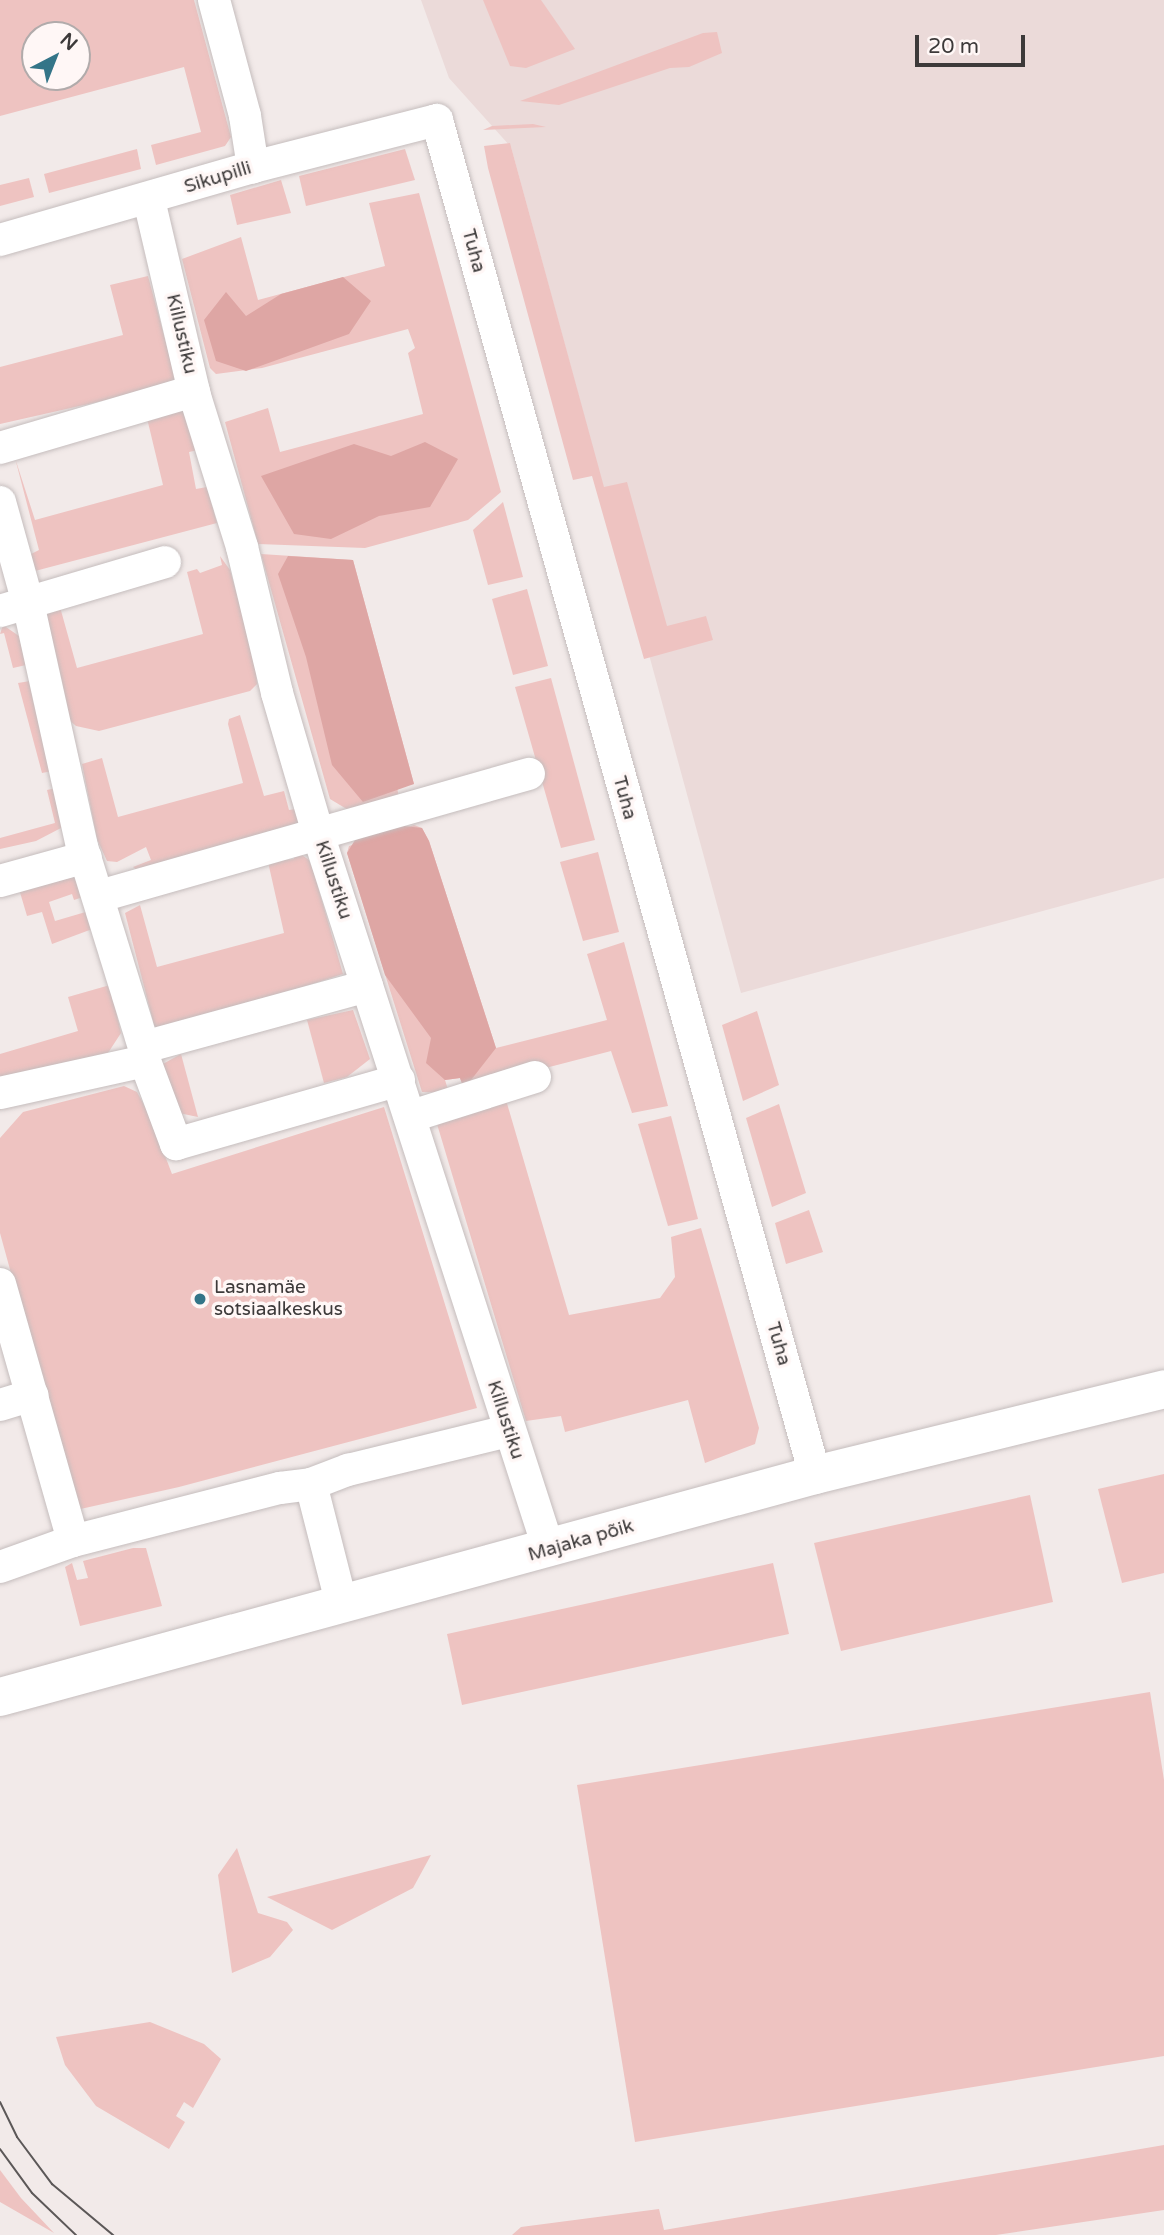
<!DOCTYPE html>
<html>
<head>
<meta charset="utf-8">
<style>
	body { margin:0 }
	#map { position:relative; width:1164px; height:2235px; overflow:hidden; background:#f2eae9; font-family:"Varela Round",sans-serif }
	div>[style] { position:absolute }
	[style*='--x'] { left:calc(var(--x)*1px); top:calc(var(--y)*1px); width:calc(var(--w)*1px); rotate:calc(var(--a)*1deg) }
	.built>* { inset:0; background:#ebdad9 }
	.green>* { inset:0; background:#eec3c1 }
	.forest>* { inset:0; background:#dea6a4 }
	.roads { filter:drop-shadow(0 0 2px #c5bdbd) drop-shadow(0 0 2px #c5bdbd) }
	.minor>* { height:32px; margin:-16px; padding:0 16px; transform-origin:16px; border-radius:16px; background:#fff }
	.tertiary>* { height:38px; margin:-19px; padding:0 19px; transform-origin:19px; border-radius:19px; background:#fff }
	.tram>* { height:2px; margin:-1px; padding:0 1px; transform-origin:1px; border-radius:1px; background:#5c5858 }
	.dots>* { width:19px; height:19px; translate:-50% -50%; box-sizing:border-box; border:4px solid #fff7f6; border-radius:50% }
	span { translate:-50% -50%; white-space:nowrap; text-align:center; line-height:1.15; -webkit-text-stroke:7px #fff7f6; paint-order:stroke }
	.street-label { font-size:19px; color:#3d3a3a }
	.poi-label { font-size:19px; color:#3d3a3a }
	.left { translate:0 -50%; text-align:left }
	.north { position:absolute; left:21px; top:21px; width:70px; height:70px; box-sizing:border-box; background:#fff7f6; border:2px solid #b1abab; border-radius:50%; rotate:42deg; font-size:19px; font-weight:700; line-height:28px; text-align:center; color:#3d3a3a }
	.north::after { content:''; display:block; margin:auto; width:24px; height:32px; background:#347588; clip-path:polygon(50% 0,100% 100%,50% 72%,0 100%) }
	.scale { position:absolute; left:915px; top:35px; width:110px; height:32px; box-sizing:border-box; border:4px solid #3d3a3a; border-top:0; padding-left:9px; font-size:21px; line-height:24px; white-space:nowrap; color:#3d3a3a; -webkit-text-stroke:5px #fff7f6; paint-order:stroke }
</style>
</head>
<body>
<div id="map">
	<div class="built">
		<i style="clip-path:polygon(421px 0,1164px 0,1164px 878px,741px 993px,511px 147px,449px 78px)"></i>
	</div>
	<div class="green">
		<i style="clip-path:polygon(evenodd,0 0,194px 0,231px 137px,225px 146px,156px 165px,151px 145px,201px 132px,184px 67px,0 116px,0 0,77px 35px,77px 77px,35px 77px,35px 35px,77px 35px)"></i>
		<i style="clip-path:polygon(483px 0,541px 0,575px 49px,526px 68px,510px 66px)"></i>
		<i style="clip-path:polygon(717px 32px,722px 53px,689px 67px,670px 68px,559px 105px,520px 101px,703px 33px)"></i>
		<i style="clip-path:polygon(533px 124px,546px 127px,483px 130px,492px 126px)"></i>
		<i style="clip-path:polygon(510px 143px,604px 487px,627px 482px,667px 626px,706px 616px,713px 640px,644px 659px,592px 476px,573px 480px,488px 168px,484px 146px)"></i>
		<i style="clip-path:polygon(137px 149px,141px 169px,49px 193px,44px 174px)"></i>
		<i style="clip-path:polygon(405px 149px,415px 180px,306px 206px,299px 176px)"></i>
		<i style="clip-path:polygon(29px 178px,34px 197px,0 206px,0 185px)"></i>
		<i style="clip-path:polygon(281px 180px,291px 213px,237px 225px,230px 195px)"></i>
		<i style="clip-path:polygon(419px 193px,501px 492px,468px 520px,365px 548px,258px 544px,225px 422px,268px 408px,280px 452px,423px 414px,408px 353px,415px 348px,408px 329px,262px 368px,216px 374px,210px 368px,182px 259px,241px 237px,258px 300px,385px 266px,369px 203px)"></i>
		<i style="clip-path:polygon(148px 276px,177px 384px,0 424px,0 367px,123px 335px,110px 285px)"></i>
		<i style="clip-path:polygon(183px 408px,198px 450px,189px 452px,196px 489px,207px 487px,217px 523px,35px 571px,29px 555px,39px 550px,15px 458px,35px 520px,163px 485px,146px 414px)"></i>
		<i style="clip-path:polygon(503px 502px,523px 577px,488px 585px,473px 530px)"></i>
		<i style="clip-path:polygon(261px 554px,353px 560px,414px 784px,397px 787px,400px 803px,350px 811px,330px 799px)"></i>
		<i style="clip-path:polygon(220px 556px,230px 570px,255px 660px,257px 684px,250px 691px,99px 731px,76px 726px,68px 719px,45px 611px,60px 607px,77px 668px,203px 634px,187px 572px,197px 569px,200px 573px,222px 565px)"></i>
		<i style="clip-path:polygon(527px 589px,548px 666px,513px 675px,492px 599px)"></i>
		<i style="clip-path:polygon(3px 625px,19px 636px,26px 665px,13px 668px,4px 633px,0 634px)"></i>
		<i style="clip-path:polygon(551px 678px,595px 840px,561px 848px,515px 687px)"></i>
		<i style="clip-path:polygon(30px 681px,52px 771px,42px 773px,18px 683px)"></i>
		<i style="clip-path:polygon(240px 715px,264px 796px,284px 791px,289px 810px,296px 809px,299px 823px,138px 871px,133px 867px,151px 860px,146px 847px,117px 862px,107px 861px,97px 839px,82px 764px,102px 758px,118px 817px,243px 783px,228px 724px,229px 719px)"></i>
		<i style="clip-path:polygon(56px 788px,63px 817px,61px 828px,36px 841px,0 849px,0 838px,55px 823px,47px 790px)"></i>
		<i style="clip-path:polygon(414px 825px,422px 828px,429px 841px,496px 1048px,607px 1020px,587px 954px,624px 942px,668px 1106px,632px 1113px,611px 1051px,464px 1089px,460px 1078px,445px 1080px,449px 1093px,422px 1092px,347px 853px,349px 846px)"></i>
		<i style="clip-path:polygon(598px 852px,619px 932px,583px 941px,560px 862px)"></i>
		<i style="clip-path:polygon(299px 853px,309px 860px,314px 873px,343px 974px,161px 1033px,154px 1025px,125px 913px,140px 905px,157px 967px,284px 933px,268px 862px,294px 859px,293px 854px)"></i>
		<i style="clip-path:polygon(57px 877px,76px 877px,86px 896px,74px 900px,72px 894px,49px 902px,55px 921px,89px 911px,95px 928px,52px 944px,42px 912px,27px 916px,19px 889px)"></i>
		<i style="clip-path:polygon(110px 985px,121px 1033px,108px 1053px,0 1079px,0 1054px,78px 1031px,68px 997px)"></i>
		<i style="clip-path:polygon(353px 1010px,370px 1059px,347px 1077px,324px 1083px,307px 1020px)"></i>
		<i style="clip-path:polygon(757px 1011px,779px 1085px,743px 1101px,722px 1025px)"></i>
		<i style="clip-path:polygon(181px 1054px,198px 1117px,174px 1112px,161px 1065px)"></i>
		<i style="clip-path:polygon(124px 1086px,137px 1092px,149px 1114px,172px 1174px,384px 1107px,477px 1408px,179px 1487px,76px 1510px,0 1233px,0 1138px,23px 1112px)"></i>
		<i style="clip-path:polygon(506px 1100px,569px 1315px,660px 1298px,675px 1277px,671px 1237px,701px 1228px,759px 1428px,755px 1444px,705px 1463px,688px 1400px,565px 1432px,561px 1416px,526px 1421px,437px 1124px)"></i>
		<i style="clip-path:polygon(779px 1104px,806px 1193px,772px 1207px,746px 1118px)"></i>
		<i style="clip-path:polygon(671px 1116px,698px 1219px,668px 1226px,638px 1124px)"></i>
		<i style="clip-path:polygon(809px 1210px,823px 1252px,786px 1264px,775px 1223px)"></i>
		<i style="clip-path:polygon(1164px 1474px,1164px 1573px,1122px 1583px,1098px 1489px)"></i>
		<i style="clip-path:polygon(1030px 1495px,1053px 1602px,841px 1651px,814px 1543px)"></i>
		<i style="clip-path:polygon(133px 1548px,146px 1548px,162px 1606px,80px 1626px,65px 1567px,72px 1563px,77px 1580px,88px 1578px,83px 1561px)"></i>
		<i style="clip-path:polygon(773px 1563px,789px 1634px,462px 1705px,447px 1634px)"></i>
		<i style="clip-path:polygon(1150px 1692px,1164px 1780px,1164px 2056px,635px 2142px,577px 1785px)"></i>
		<i style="clip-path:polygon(237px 1848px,258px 1913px,287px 1922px,293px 1930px,270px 1957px,232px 1973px,218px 1875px)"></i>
		<i style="clip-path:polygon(431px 1855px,413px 1888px,332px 1930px,267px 1897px)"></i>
		<i style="clip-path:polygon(150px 2022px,204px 2044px,221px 2059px,193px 2108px,184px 2102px,176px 2116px,185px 2122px,169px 2149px,96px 2106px,65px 2065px,56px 2037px)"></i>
		<i style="clip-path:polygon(1164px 2145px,1164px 2210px,996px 2235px,512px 2235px,521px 2227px,659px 2209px,664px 2230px)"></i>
		<i style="clip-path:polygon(0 2170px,21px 2198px,54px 2233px,0 2202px)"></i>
	</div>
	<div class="forest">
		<i style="clip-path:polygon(343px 277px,371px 301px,349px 334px,246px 371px,216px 361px,204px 320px,226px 292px,246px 316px,281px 294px)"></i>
		<i style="clip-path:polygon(425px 442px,458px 459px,430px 507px,379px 516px,331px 539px,294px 534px,261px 476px,354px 444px,391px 456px)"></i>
		<i style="clip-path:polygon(288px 556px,353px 560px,414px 784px,363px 802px,332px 765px,306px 657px,278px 574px)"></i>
		<i style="clip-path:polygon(396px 825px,422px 828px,429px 841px,496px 1048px,464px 1089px,460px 1078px,445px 1080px,426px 1063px,431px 1038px,385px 975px,347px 853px,355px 840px)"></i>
	</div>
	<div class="roads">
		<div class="minor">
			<i style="--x:214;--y:0;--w:120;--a:75"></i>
			<i style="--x:245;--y:116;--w:52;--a:81.1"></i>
			<i style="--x:149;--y:200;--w:201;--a:76.8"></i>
			<i style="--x:195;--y:396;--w:158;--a:72.7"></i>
			<i style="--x:242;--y:547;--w:150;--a:76.5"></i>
			<i style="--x:277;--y:693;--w:150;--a:73.7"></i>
			<i style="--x:319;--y:837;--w:749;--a:72.12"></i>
			<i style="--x:0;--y:240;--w:263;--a:-16.1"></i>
			<i style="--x:253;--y:167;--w:190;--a:-14.3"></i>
			<i style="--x:437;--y:120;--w:1407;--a:74.41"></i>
			<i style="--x:0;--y:448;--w:202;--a:-16.4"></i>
			<i style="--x:0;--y:502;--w:105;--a:74.5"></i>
			<i style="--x:28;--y:603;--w:250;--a:77.5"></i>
			<i style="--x:82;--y:847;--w:209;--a:72.8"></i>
			<i style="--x:0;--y:611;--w:172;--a:-16.5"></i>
			<i style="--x:0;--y:881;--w:89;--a:-15.6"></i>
			<i style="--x:100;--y:896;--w:446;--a:-15.9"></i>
			<i style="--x:367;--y:986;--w:231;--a:164.7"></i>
			<i style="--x:144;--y:1047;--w:14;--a:86"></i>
			<i style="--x:145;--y:1061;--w:89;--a:69.5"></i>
			<i style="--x:176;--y:1144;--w:232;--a:-16"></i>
			<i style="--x:0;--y:1093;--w:148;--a:-12.4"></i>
			<i style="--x:412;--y:1116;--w:129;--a:-17.6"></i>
			<i style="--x:0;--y:1284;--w:267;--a:74.1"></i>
			<i style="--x:0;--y:1405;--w:34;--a:-17"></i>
			<i style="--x:311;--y:1484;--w:40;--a:-21"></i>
			<i style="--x:348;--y:1470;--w:165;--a:-13.7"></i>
			<i style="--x:0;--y:1567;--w:77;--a:-19.6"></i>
			<i style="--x:73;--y:1541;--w:214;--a:-14.4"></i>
			<i style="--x:280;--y:1488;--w:31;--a:-7"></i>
			<i style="--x:311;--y:1484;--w:126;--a:75.7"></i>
		</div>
		<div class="tertiary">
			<i style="--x:0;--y:1697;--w:845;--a:-15.24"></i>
			<i style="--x:815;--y:1475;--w:359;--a:-13.8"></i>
		</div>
	</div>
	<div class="tram">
		<i style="--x:0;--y:2102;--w:39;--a:64"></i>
		<i style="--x:17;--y:2137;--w:59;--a:53.3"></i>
		<i style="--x:52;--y:2184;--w:80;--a:39.9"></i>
		<i style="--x:0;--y:2149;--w:54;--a:54"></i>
		<i style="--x:32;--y:2193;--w:61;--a:43.7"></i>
	</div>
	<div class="dots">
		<i style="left:200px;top:1299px;background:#347588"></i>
	</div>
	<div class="street-label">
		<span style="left:218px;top:178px;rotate:-17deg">Sikupilli</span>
		<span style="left:473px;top:251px;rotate:75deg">Tuha</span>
		<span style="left:181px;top:334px;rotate:77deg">Killustiku</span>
		<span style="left:624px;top:798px;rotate:75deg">Tuha</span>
		<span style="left:333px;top:880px;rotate:72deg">Killustiku</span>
		<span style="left:778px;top:1344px;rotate:74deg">Tuha</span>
		<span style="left:505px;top:1420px;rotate:72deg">Killustiku</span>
		<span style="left:581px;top:1541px;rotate:-16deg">Majaka põik</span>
	</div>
	<div class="poi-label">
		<span class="left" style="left:214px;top:1299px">Lasnamäe<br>sotsiaalkeskus</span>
	</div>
	<div class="north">N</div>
	<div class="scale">20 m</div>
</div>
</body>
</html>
